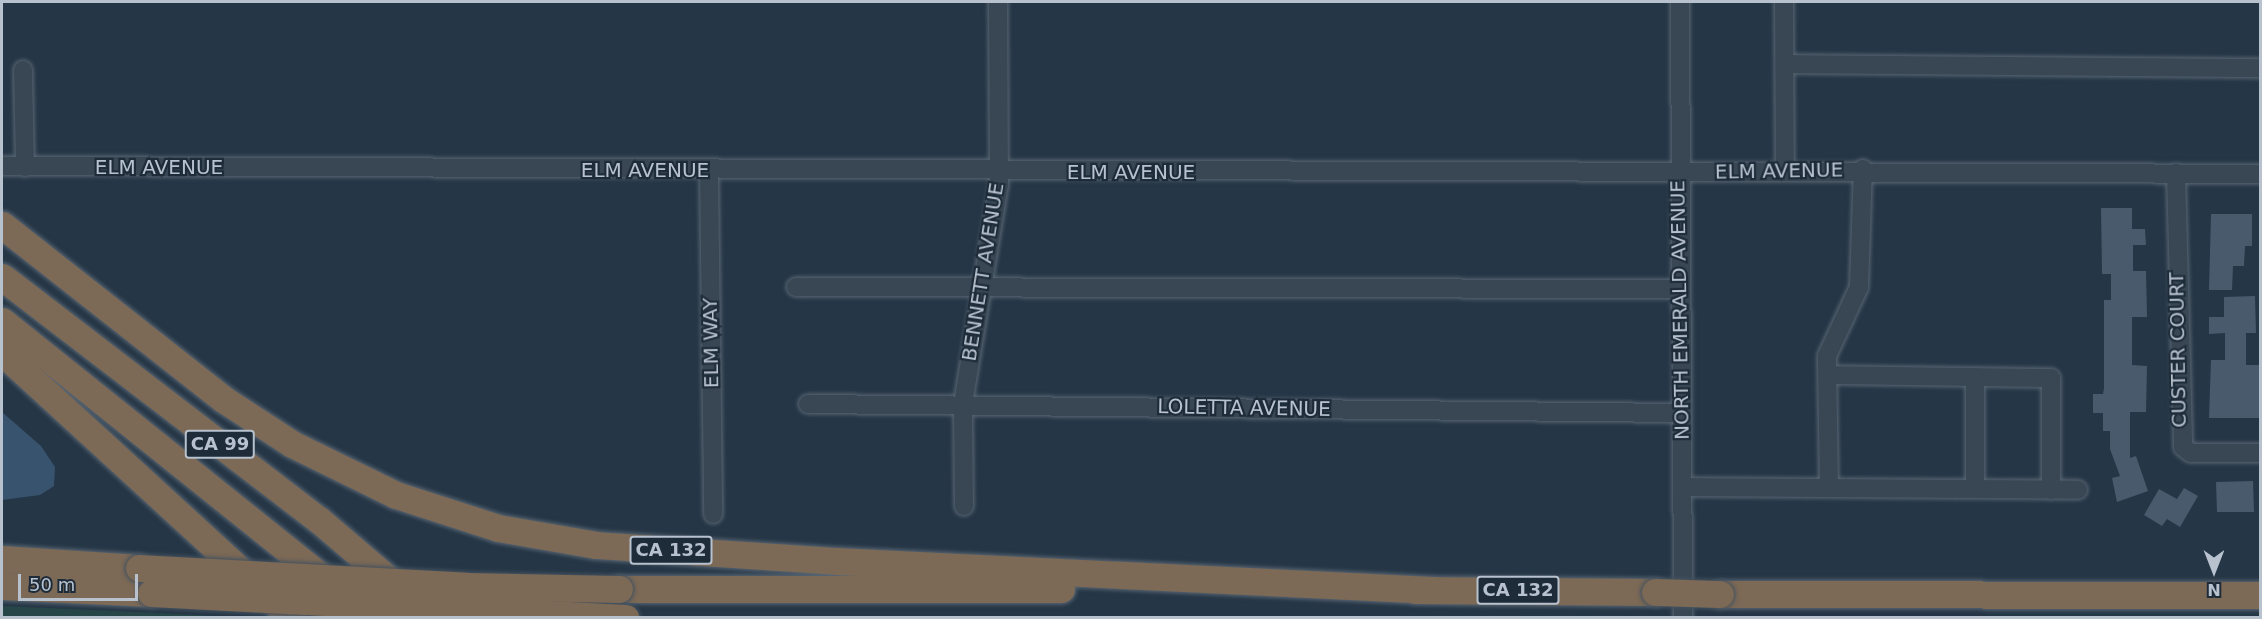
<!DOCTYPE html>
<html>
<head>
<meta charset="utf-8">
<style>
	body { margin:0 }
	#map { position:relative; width:2262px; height:619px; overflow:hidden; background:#253646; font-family:"DejaVu Sans",sans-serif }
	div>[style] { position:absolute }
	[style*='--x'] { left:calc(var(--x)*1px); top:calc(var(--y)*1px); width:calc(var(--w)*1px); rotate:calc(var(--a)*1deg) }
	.green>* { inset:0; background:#274647 }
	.water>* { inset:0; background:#37536e }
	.building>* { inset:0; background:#485a6c }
	.roads { filter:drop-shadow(0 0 2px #586572) drop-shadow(0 0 2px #586572) }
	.minor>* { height:18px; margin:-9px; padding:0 9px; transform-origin:9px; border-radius:9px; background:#394755 }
	.highway>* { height:27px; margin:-13.5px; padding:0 13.5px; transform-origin:13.5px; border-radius:13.5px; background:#7c6956 }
	.bridges { filter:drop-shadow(0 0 2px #44525f) drop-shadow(0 0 2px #44525f) }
	.highway-bridge>* { height:27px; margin:-13.5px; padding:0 13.5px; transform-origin:13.5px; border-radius:13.5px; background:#7c6956 }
	span { translate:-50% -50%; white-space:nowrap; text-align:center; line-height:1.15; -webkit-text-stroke:4.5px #1e2c3a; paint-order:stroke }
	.shield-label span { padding:2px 4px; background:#1e2c3a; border:2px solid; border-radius:4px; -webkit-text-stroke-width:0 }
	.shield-label { font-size:18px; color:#b7c2ce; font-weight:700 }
	.street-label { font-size:20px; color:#b7c2ce }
	.frame { position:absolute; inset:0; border:3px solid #b7c2ce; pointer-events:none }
	.north { position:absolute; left:2184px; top:541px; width:60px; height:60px; -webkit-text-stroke:4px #1e2c3a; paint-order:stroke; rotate:180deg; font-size:16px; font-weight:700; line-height:24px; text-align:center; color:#b7c2ce }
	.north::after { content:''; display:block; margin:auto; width:21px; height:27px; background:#b7c2ce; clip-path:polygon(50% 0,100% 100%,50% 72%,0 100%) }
	.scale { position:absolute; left:18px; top:574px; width:120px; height:27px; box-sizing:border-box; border:3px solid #b7c2ce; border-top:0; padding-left:8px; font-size:18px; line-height:21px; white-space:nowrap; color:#b7c2ce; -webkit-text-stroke:4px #1e2c3a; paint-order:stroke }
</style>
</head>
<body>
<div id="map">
	<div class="green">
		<i style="clip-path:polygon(2px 606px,159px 613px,234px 617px,2px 617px)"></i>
	</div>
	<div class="water">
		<i style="clip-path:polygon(2px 412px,41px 446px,55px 467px,54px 486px,40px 495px,2px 500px)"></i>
	</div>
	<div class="building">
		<i style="clip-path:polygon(2101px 208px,2132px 208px,2132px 229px,2145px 229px,2146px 245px,2133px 245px,2133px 271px,2146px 271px,2147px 317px,2132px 317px,2132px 365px,2147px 366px,2146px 412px,2130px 412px,2130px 458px,2136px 456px,2148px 491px,2117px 502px,2112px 478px,2120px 476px,2110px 449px,2110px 431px,2103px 431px,2103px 413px,2093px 413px,2093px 394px,2103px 394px,2104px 388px,2104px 300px,2111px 300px,2111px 274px,2102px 274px)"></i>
		<i style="clip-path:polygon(2211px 214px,2252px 214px,2252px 246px,2245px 246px,2244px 266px,2233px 266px,2232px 290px,2209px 290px)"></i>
		<i style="clip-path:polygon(2255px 296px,2256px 333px,2246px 333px,2246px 365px,2260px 365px,2260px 418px,2209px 418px,2211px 360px,2225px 360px,2225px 333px,2209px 334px,2209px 317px,2224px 317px,2224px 297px)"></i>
		<i style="clip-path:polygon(2253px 481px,2254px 512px,2217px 512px,2216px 482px)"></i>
		<i style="clip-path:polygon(2184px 488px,2198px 496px,2180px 527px,2167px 519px,2162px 526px,2144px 515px,2159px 489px,2177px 499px)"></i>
	</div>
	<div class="roads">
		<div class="minor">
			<i style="--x:1680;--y:2;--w:616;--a:89.72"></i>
			<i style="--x:1784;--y:2;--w:169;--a:89.7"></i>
			<i style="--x:1785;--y:64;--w:475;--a:0.5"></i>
			<i style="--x:23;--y:70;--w:97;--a:88.8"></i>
			<i style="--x:2;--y:166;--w:2258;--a:0.2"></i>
			<i style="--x:709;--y:171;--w:343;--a:89.3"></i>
			<i style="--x:2176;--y:173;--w:274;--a:88.5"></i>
			<i style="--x:2183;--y:447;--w:10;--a:37"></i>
			<i style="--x:2191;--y:453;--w:69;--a:0"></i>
			<i style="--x:796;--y:287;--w:883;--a:0.13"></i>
			<i style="--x:1828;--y:375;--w:223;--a:0.8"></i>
			<i style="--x:2051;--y:378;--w:112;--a:90"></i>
			<i style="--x:1975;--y:377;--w:112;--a:90"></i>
			<i style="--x:808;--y:404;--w:873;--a:0.59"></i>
			<i style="--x:1682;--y:487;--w:396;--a:0.4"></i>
			<i style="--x:1829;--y:488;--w:132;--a:-90.9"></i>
			<i style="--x:1827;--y:356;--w:76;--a:-65.1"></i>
			<i style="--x:1859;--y:287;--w:118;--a:-88.1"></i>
			<i style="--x:964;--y:506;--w:102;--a:-90.6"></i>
			<i style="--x:963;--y:404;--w:222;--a:-80.7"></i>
			<i style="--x:999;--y:185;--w:183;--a:-90.3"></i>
		</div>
		<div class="highway">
			<i style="--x:2;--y:225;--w:281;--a:38.2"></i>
			<i style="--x:223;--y:399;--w:82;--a:33.1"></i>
			<i style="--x:292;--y:444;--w:116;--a:26.1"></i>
			<i style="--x:396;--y:495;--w:107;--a:17.9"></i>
			<i style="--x:498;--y:528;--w:99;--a:9.8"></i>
			<i style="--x:596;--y:545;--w:241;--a:3.8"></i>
			<i style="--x:836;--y:561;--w:597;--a:2.79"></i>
			<i style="--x:2;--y:277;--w:399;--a:37.5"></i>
			<i style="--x:319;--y:520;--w:109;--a:40.5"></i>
			<i style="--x:2;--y:321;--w:424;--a:38.7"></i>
			<i style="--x:2;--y:352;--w:394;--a:42.5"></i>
			<i style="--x:2;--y:559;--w:137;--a:3.8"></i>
			<i style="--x:2;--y:586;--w:149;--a:2.7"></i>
			<i style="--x:619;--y:589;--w:442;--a:0"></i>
			<i style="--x:1415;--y:590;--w:240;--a:0.5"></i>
			<i style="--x:1720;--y:594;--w:540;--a:0.11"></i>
		</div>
	</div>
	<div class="bridges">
		<div class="highway-bridge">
			<i style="--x:139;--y:568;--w:328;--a:3.1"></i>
			<i style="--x:467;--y:586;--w:152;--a:1.1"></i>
			<i style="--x:1655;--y:592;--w:65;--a:1.8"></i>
			<i style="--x:151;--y:593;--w:475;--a:3"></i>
		</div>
	</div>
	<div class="shield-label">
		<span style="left:220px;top:444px">CA 99</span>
		<span style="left:671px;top:550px">CA 132</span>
		<span style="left:1518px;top:590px">CA 132</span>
	</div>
	<div class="street-label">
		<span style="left:159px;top:167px">ELM AVENUE</span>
		<span style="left:645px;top:170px">ELM AVENUE</span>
		<span style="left:1779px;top:171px;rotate:-1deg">ELM AVENUE</span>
		<span style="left:1131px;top:172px">ELM AVENUE</span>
		<span style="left:983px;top:272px;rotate:-81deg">BENNETT AVENUE</span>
		<span style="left:1680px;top:310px;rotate:-91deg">NORTH EMERALD AVENUE</span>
		<span style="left:711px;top:343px;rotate:-91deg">ELM WAY</span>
		<span style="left:2178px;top:350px;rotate:-91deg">CUSTER COURT</span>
		<span style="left:1244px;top:408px;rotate:1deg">LOLETTA AVENUE</span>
	</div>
	<div class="frame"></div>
	<div class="north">N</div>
	<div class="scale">50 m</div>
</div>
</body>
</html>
